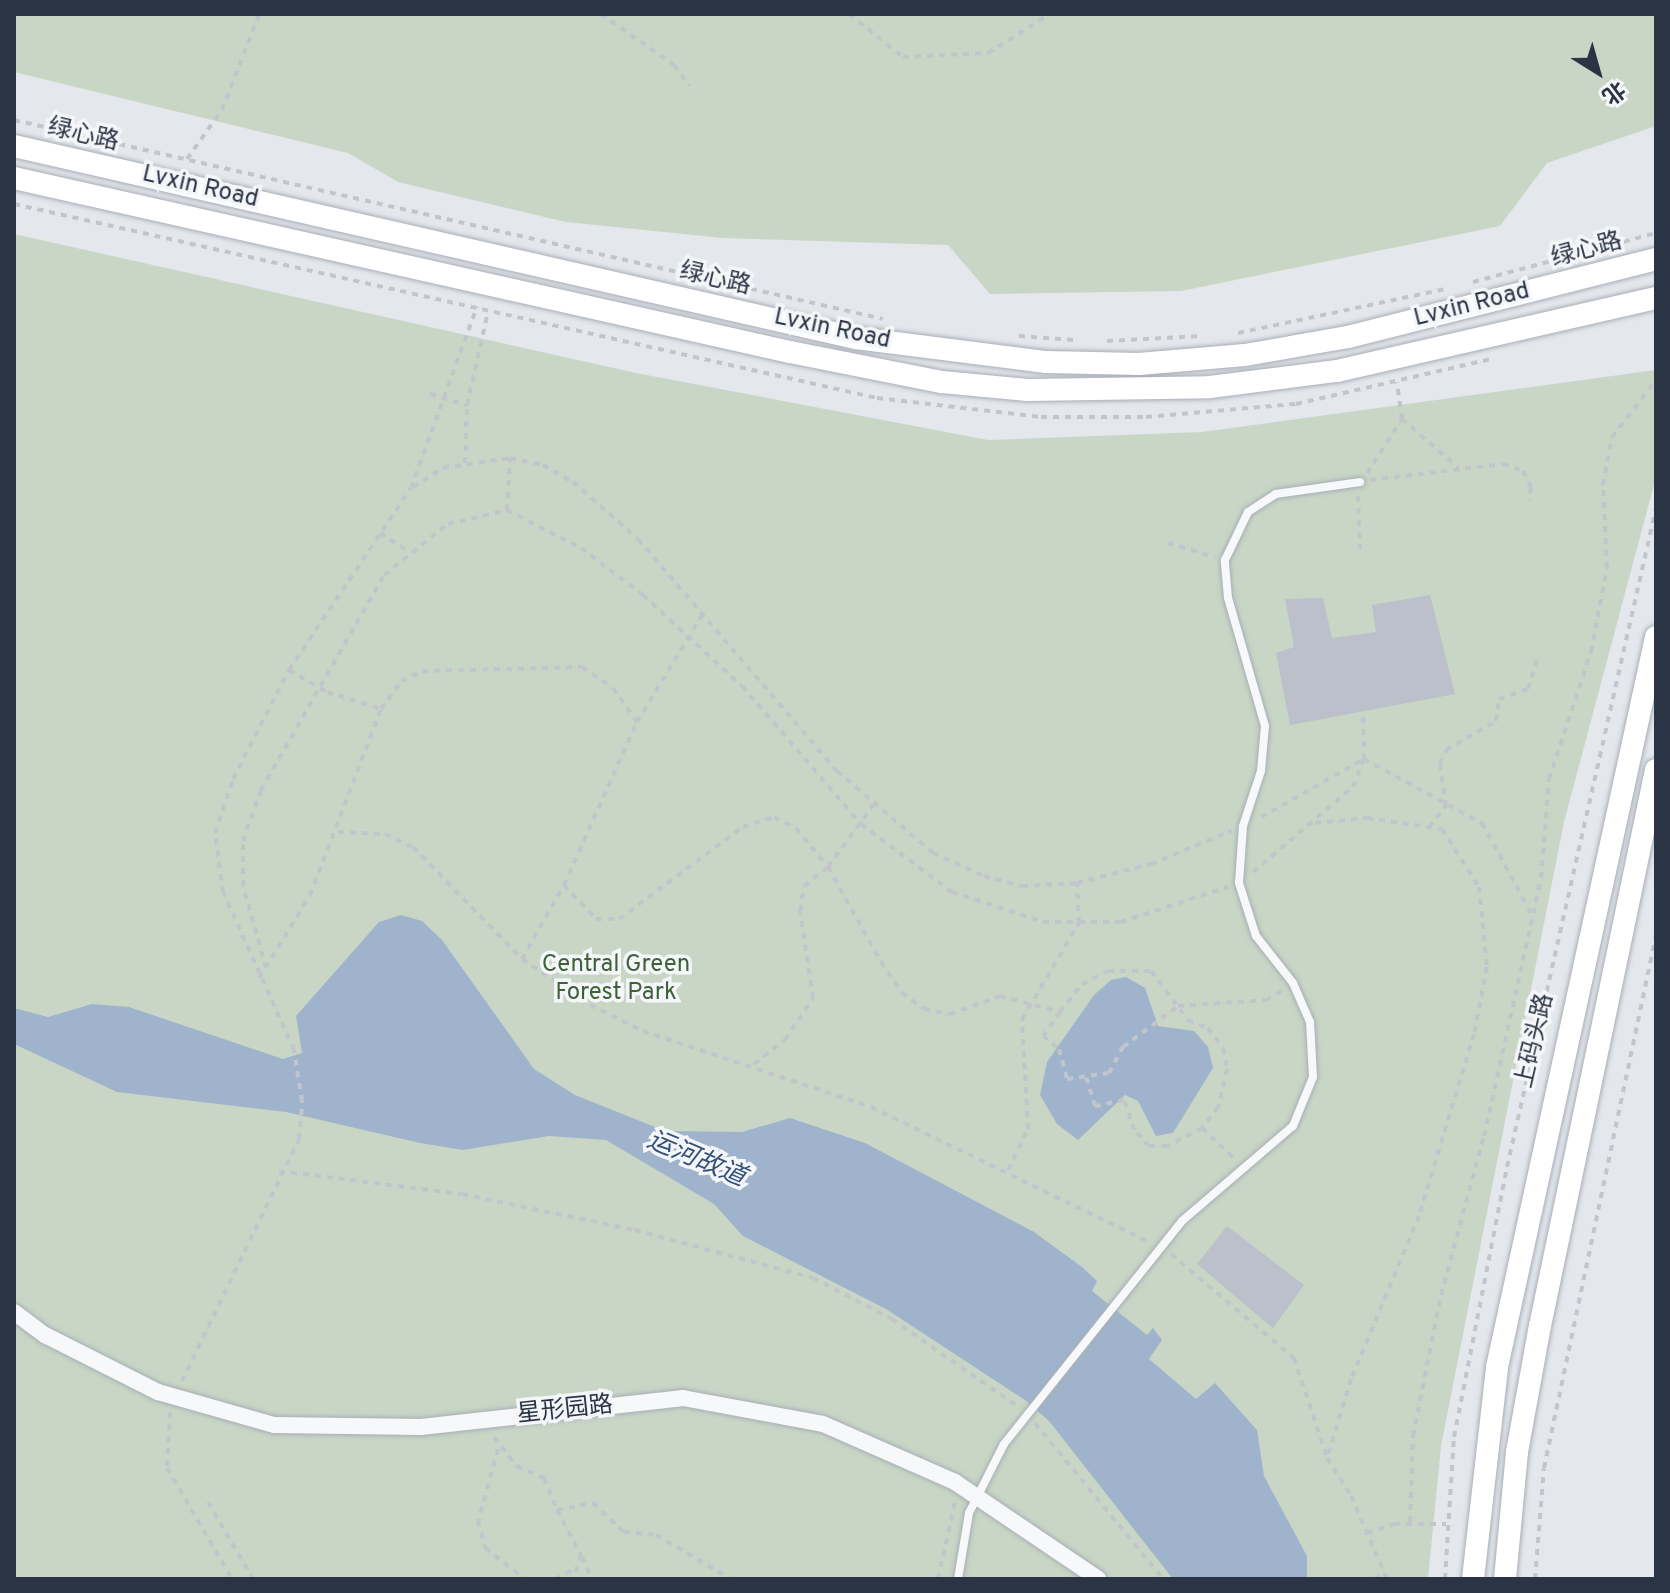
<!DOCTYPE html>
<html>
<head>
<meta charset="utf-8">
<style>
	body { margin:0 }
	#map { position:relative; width:1670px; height:1593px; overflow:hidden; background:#e4e7ec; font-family:Overpass,"Noto Sans SC",sans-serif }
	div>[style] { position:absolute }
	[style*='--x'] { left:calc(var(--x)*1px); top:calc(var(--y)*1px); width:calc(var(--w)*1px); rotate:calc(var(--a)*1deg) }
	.green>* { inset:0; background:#c9d6c5 }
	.water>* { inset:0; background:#9fb4cc }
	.building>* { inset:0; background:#bbc0ca }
	.path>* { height:4px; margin-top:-2px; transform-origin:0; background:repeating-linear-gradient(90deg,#c2c5cb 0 6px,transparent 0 12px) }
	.roads { filter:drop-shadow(0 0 2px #a9aeb7) drop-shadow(0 0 2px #a9aeb7) }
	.lane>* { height:8px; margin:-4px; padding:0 4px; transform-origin:4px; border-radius:4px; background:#f7f8fa }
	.street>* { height:16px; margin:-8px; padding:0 8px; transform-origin:8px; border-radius:8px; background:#f7f8fa }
	.secondary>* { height:22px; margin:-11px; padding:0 11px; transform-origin:11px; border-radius:11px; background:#fff }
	span { translate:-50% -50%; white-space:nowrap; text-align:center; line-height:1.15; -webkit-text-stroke:7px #f4f6f9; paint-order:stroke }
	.street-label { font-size:24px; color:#2b3445 }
	.park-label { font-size:24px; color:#3f6138 }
	.water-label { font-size:26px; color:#34527a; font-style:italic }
	.frame { position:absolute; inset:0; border:16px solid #2b3445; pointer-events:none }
	.north { position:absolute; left:1558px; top:32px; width:80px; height:80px; -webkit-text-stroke:6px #f4f6f9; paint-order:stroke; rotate:143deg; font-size:22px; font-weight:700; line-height:32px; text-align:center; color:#2b3445 }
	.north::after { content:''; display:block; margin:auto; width:28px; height:36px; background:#2b3445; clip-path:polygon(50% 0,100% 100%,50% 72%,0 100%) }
</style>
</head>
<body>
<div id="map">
	<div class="green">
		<i style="clip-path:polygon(14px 14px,1656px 14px,1656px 126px,1547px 163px,1500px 226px,1181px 291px,990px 294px,948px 245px,723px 238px,566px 222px,398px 182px,348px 153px,14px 72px)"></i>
		<i style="clip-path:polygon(14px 234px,636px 373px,988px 440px,1202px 432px,1656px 370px,1656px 477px,1564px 822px,1441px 1446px,1428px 1579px,14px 1579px)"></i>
	</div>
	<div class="water">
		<i style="clip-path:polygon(401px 915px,422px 921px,442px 940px,534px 1069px,575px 1095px,665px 1131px,742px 1132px,790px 1118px,865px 1143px,1034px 1232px,1082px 1267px,1097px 1281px,1092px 1291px,1147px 1335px,1153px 1328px,1162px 1340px,1149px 1359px,1196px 1399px,1215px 1383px,1257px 1430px,1264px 1476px,1307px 1556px,1307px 1579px,1173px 1579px,1049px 1421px,1025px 1400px,886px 1309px,743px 1236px,714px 1204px,606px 1140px,549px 1136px,463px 1150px,420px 1143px,286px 1112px,117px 1092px,14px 1044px,14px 1008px,48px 1017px,92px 1004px,129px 1007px,283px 1059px,302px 1053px,296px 1016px,379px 922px)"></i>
		<i style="clip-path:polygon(1126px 977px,1145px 988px,1158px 1026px,1194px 1031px,1208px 1047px,1213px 1068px,1173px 1133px,1156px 1136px,1138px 1101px,1125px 1095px,1078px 1140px,1057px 1124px,1040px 1095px,1047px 1062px,1094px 995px,1111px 980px)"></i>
	</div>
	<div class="building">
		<i style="clip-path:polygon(1430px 595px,1455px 694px,1290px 725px,1276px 653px,1294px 647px,1285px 599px,1323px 598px,1332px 638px,1376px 632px,1372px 605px)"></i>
		<i style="clip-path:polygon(1227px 1226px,1304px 1285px,1273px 1328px,1197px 1264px)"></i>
	</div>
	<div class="path">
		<i style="--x:601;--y:14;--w:89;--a:34.9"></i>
		<i style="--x:674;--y:65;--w:26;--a:54"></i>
		<i style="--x:849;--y:14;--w:69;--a:38.5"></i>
		<i style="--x:903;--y:57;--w:85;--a:-2.7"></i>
		<i style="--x:988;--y:53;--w:73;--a:-32.2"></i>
		<i style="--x:14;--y:120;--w:891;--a:12.9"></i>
		<i style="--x:187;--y:159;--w:60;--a:-54.5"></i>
		<i style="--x:222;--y:110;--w:103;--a:-68.9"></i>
		<i style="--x:14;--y:204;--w:885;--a:12.67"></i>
		<i style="--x:877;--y:398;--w:165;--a:6.6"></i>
		<i style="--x:1041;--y:417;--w:105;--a:0"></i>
		<i style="--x:1146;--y:417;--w:151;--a:-5"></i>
		<i style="--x:1296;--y:404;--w:200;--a:-13"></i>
		<i style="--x:1473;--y:282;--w:189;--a:-15"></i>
		<i style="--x:1238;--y:333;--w:212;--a:-12"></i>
		<i style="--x:1019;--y:336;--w:55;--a:4.2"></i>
		<i style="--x:1107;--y:341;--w:95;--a:-3"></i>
		<i style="--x:430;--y:394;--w:39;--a:17"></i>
		<i style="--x:1402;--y:419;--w:74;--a:40.6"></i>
		<i style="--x:465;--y:463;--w:58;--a:-88"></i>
		<i style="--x:467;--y:405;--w:95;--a:-77.3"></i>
		<i style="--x:1367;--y:473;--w:64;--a:-57.1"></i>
		<i style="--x:1402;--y:419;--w:37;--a:-98"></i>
		<i style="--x:1370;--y:480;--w:134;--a:-6.9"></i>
		<i style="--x:1503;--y:464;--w:21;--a:19"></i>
		<i style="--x:1523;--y:471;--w:18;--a:63"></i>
		<i style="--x:1531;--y:487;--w:13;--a:99"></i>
		<i style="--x:413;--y:487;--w:36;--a:-32"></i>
		<i style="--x:443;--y:468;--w:68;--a:-8.5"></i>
		<i style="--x:510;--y:458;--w:34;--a:12"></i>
		<i style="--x:543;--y:465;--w:34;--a:30"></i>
		<i style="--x:573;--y:482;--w:86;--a:41.2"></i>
		<i style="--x:638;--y:539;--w:306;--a:49.4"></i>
		<i style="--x:837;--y:771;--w:126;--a:40.5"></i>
		<i style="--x:933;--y:853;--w:56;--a:24.3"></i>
		<i style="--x:984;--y:876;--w:39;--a:15"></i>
		<i style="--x:1022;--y:886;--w:55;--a:-3.1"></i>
		<i style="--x:1077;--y:883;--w:76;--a:-14.4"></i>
		<i style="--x:1151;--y:864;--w:87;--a:-22.4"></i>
		<i style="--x:1358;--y:496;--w:53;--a:87.8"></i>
		<i style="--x:507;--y:510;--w:52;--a:-86.7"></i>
		<i style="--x:380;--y:533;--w:33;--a:33"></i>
		<i style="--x:1168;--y:543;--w:49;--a:16.6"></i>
		<i style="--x:289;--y:670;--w:44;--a:30.1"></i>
		<i style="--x:327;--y:692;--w:57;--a:17.5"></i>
		<i style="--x:1261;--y:817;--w:118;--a:-29.4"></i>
		<i style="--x:1364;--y:759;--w:134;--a:28.5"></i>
		<i style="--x:1482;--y:823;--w:107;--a:61.5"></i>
		<i style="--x:1315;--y:823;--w:52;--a:-5.5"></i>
		<i style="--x:1367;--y:818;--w:76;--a:8.3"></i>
		<i style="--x:1442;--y:829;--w:69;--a:57.5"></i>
		<i style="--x:1479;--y:887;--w:80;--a:84.3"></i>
		<i style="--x:1487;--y:967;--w:68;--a:101"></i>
		<i style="--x:1474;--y:1034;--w:190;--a:106.8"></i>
		<i style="--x:1419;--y:1216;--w:177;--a:112.6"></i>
		<i style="--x:1351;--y:1379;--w:83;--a:106.9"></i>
		<i style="--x:1429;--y:827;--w:27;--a:-51"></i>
		<i style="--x:1446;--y:806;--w:42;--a:-98.1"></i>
		<i style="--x:1440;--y:764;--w:15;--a:-67"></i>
		<i style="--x:1446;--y:750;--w:58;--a:-30.1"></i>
		<i style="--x:1496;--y:721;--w:22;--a:-82"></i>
		<i style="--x:1499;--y:699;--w:31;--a:-19"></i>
		<i style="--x:1528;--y:689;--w:30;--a:-73"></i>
		<i style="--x:338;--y:832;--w:47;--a:2.4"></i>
		<i style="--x:385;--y:834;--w:31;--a:25"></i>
		<i style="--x:413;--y:847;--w:156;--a:45.8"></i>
		<i style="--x:522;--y:959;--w:82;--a:34.1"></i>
		<i style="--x:590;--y:1005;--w:59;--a:26.1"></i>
		<i style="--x:643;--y:1031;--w:240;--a:18.4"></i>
		<i style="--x:871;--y:1107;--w:309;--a:25.9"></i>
		<i style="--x:1253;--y:872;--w:131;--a:-40.4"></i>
		<i style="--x:1353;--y:787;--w:30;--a:-69"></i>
		<i style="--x:1364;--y:759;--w:48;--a:-91.2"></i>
		<i style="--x:564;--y:885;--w:47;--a:46.7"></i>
		<i style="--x:596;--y:919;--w:23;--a:0"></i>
		<i style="--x:619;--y:919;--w:154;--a:-36.6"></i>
		<i style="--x:743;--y:827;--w:33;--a:-18"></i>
		<i style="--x:774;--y:817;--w:25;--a:27"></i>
		<i style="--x:796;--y:828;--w:50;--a:50.6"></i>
		<i style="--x:828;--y:867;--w:109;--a:60.8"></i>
		<i style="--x:881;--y:962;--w:37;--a:56"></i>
		<i style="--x:902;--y:993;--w:27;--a:36"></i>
		<i style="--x:924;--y:1009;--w:26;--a:11"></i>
		<i style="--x:950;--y:1014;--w:53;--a:-19.8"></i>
		<i style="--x:1000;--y:996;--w:62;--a:14.9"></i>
		<i style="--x:1060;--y:1012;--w:29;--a:125"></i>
		<i style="--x:1043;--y:1036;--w:21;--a:39"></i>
		<i style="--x:1059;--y:1049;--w:31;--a:75"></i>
		<i style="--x:1067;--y:1079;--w:42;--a:-8.1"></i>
		<i style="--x:1109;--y:1073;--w:30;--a:-62"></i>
		<i style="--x:1123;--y:1047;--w:69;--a:-36.7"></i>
		<i style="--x:1178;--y:1006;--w:88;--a:-3.9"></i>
		<i style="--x:1266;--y:1000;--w:21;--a:-31"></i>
		<i style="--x:522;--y:959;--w:85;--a:-60.4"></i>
		<i style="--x:564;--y:885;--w:179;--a:-65.9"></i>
		<i style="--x:637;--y:722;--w:129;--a:-58.7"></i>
		<i style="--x:266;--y:968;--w:85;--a:-105.7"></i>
		<i style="--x:243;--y:886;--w:45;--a:-90"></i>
		<i style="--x:243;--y:841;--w:54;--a:-70.6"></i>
		<i style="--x:261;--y:790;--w:248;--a:-60.2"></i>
		<i style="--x:384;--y:575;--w:82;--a:-38.6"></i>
		<i style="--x:448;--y:524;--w:61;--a:-13.3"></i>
		<i style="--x:507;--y:510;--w:83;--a:27.2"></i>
		<i style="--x:581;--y:548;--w:78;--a:37.2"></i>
		<i style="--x:643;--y:595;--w:134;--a:42.6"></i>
		<i style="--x:742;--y:686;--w:182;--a:49.2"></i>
		<i style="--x:861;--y:824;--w:114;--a:36.8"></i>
		<i style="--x:952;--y:892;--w:96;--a:18.2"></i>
		<i style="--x:1043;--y:922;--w:78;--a:0"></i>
		<i style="--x:1121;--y:922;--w:113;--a:-18.1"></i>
		<i style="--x:259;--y:978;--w:97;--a:-58.4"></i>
		<i style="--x:310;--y:895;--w:199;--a:-69.1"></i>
		<i style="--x:381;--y:709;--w:34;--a:-54"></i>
		<i style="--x:401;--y:681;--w:23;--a:-25"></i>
		<i style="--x:422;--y:671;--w:160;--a:-1.4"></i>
		<i style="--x:582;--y:667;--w:37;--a:34"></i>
		<i style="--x:613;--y:688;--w:42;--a:54.8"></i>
		<i style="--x:1060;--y:1012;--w:36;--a:-52"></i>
		<i style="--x:1082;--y:984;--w:29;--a:-27"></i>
		<i style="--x:1108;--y:971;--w:43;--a:0"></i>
		<i style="--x:1151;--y:971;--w:61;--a:52.9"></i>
		<i style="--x:1188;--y:1020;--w:22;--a:22"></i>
		<i style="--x:1208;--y:1028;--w:25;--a:53"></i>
		<i style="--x:1223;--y:1048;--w:21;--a:79"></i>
		<i style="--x:1227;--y:1069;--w:39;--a:103"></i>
		<i style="--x:1218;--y:1107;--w:26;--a:127"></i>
		<i style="--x:1202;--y:1128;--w:39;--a:153"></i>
		<i style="--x:1167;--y:1146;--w:18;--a:180"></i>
		<i style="--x:1149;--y:1146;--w:22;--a:-133"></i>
		<i style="--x:1134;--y:1130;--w:32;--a:-108"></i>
		<i style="--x:1124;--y:1100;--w:30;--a:168"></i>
		<i style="--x:1095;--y:1106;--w:30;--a:-107"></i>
		<i style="--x:754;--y:1064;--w:39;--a:-38"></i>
		<i style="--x:785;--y:1040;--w:50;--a:-56.3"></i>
		<i style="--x:813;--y:998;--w:88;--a:-98.5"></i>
		<i style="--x:800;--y:911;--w:25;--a:-81"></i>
		<i style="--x:804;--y:886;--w:31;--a:-38"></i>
		<i style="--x:828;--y:867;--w:78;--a:-53.9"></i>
		<i style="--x:1202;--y:1128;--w:48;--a:43.3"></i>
		<i style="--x:1008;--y:1170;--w:46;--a:-64"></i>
		<i style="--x:1028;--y:1129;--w:110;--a:-93.1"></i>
		<i style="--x:1022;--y:1019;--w:112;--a:-59.3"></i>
		<i style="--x:1079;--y:923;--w:40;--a:-92.9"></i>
		<i style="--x:279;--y:1171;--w:184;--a:7.2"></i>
		<i style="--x:462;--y:1194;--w:177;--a:11.8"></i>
		<i style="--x:635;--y:1230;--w:184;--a:15.1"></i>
		<i style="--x:813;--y:1278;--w:89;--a:27.4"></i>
		<i style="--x:892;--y:1319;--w:152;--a:34.8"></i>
		<i style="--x:1171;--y:1254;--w:161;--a:40.2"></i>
		<i style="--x:1294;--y:1358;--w:105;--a:71.7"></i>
		<i style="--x:1327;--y:1458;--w:45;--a:57.7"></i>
		<i style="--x:1351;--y:1496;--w:90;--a:66.6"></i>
		<i style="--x:182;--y:1381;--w:269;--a:-64.2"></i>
		<i style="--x:299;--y:1139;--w:38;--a:-85"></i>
		<i style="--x:302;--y:1101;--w:52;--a:-98.9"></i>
		<i style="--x:294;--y:1050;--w:173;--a:-114.2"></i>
		<i style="--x:223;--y:892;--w:60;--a:-97.7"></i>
		<i style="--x:215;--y:833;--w:57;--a:-71.6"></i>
		<i style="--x:233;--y:779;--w:123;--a:-62.8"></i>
		<i style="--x:289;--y:670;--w:219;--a:-56.2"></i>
		<i style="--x:411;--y:488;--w:193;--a:-70"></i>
		<i style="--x:170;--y:1412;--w:56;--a:93.1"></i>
		<i style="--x:167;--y:1468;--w:129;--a:59.6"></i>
		<i style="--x:1035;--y:1423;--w:202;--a:50.6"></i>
		<i style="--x:494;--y:1437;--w:37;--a:52"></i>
		<i style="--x:517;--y:1466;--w:30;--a:24"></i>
		<i style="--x:544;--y:1478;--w:35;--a:68"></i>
		<i style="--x:557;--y:1510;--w:37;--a:-11"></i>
		<i style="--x:593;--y:1503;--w:42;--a:43.1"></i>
		<i style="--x:624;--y:1532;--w:32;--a:5"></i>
		<i style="--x:656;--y:1535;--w:87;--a:30.4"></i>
		<i style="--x:498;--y:1449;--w:75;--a:105.5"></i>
		<i style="--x:478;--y:1521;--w:28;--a:75"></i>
		<i style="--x:485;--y:1548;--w:51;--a:37.8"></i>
		<i style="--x:208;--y:1502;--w:89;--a:59.7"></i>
		<i style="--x:557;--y:1510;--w:51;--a:61.9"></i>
		<i style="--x:581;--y:1555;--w:25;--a:108"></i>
		<i style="--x:1410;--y:1522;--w:86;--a:-88"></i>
		<i style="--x:1413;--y:1436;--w:144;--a:-78.8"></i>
		<i style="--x:1441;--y:1295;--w:165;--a:-74.9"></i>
		<i style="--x:1484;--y:1136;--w:264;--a:-77.5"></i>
		<i style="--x:1541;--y:878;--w:99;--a:-85.4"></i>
		<i style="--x:1549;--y:779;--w:134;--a:-71.7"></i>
		<i style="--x:1591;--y:652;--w:86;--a:-79.2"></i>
		<i style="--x:1607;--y:568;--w:83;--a:-92.8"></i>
		<i style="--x:1603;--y:485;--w:49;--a:-79.4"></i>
		<i style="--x:1612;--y:437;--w:72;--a:-52.3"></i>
		<i style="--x:1367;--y:1533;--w:28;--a:-18"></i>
		<i style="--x:1394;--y:1524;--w:52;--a:0"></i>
		<i style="--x:582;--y:1557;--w:24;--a:66"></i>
		<i style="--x:555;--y:1579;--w:25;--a:-27"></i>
		<i style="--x:938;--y:1579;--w:79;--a:-77.6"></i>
		<i style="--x:1375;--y:1579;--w:11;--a:-34"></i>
		<i style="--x:1445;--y:1579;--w:142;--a:-86.4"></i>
		<i style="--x:1454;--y:1437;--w:275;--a:-78.9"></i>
		<i style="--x:1507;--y:1167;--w:676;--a:-77.26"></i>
		<i style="--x:1535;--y:1579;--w:111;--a:-85.4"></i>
		<i style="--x:1544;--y:1468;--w:545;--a:-78.13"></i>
	</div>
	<div class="roads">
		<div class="lane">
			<i style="--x:958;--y:1579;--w:67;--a:-80.5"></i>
			<i style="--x:969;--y:1513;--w:77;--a:-63.1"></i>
			<i style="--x:1004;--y:1444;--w:285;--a:-51.4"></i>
			<i style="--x:1182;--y:1221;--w:146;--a:-40.6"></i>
			<i style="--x:1293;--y:1126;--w:53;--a:-67.8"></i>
			<i style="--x:1313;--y:1077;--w:55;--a:-93.1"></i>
			<i style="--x:1310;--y:1022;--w:43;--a:-113.6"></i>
			<i style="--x:1293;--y:983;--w:60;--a:-128.2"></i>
			<i style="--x:1256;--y:936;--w:56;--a:-107.8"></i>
			<i style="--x:1239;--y:883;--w:57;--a:-86"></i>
			<i style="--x:1243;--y:826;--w:58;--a:-71.9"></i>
			<i style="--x:1261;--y:771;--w:45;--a:-84.9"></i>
			<i style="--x:1265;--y:726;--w:133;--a:-106.1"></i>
			<i style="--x:1228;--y:598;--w:38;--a:-95"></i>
			<i style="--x:1225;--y:560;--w:53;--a:-64.4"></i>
			<i style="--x:1248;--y:512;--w:33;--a:-33"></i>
			<i style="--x:1276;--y:494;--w:85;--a:-8.1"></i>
		</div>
		<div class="street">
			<i style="--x:14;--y:1312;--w:39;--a:37"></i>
			<i style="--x:45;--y:1335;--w:127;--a:26.8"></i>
			<i style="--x:158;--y:1392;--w:121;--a:15.9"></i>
			<i style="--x:274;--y:1425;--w:147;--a:0.8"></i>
			<i style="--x:421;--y:1427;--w:264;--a:-6.3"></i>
			<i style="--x:683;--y:1398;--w:142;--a:10.5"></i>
			<i style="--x:823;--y:1424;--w:144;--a:23.7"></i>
			<i style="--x:955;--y:1482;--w:173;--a:34.1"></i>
		</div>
		<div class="secondary">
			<i style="--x:14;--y:146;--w:864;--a:12.85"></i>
			<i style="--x:856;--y:338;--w:192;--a:7.2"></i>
			<i style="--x:1046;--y:362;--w:93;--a:1.2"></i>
			<i style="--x:1139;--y:364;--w:106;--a:-4.9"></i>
			<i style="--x:1245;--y:355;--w:105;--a:-9.9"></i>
			<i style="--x:1348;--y:337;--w:318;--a:-14.2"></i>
			<i style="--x:14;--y:178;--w:795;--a:12.64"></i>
			<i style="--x:790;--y:352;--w:155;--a:11.2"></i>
			<i style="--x:942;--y:382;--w:86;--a:5.3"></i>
			<i style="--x:1028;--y:390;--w:182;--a:-0.9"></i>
			<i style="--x:1210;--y:387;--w:128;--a:-7.2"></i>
			<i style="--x:1337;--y:371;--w:327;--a:-12.9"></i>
			<i style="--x:1473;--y:1579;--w:213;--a:-83.5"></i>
			<i style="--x:1497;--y:1367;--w:747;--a:-77.71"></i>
			<i style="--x:1505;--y:1579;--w:128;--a:-84.6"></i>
			<i style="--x:1517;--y:1452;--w:128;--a:-79.7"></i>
			<i style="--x:1540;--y:1326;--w:568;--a:-78.22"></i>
		</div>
	</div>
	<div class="street-label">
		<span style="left:83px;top:136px;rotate:13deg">绿心路</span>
		<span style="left:200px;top:188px;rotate:13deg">Lvxin Road</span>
		<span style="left:1587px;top:251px;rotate:-15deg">绿心路</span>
		<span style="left:715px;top:280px;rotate:13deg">绿心路</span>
		<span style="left:1472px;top:306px;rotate:-14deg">Lvxin Road</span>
		<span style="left:832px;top:330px;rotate:12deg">Lvxin Road</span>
		<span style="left:1536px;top:1041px;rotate:-77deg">上码头路</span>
		<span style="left:565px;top:1411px;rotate:-6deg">星形园路</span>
	</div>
	<div class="park-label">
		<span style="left:616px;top:980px">Central Green<br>Forest Park</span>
	</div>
	<div class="water-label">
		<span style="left:696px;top:1160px;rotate:23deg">运河故道</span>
	</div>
	<div class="frame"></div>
	<div class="north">北</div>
</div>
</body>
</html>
